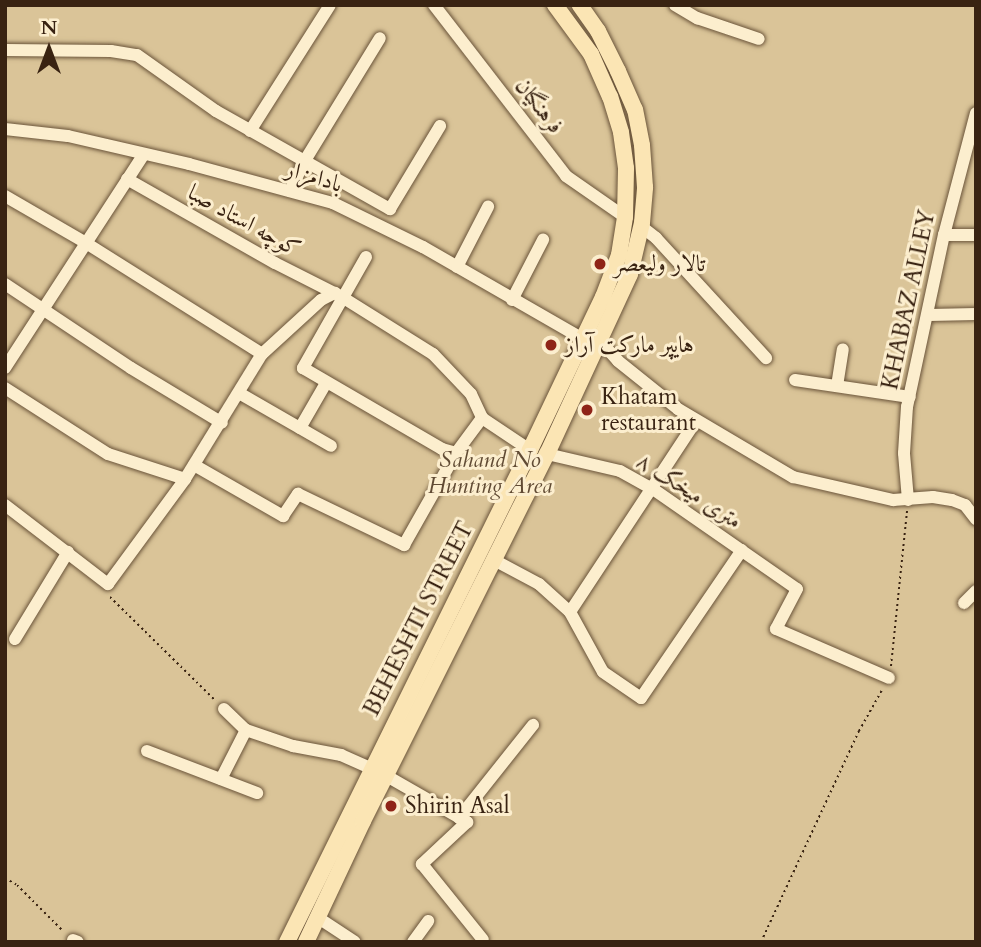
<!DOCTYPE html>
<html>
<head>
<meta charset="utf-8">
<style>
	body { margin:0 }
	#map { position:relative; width:981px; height:947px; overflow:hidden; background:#fbe5b4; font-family:Cardo,Amiri,serif }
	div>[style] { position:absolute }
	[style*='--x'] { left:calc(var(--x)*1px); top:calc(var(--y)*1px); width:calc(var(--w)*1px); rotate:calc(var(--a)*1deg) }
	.green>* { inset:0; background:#dac498 }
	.path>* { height:2px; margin-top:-1px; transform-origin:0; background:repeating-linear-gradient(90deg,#392312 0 2px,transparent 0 5.5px) }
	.roads { filter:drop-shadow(0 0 2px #6a543a) drop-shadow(0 0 2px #6a543a) }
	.minor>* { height:12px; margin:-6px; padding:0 6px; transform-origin:6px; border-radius:6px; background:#fceece }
	.major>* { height:16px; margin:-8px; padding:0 8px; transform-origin:8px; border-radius:8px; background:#fbe5b4 }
	.dots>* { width:19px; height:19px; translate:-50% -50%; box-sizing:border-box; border:4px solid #fceece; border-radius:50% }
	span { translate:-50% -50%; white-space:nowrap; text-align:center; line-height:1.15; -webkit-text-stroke:6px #fceece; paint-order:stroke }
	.street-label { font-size:23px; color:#392312 }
	.poi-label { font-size:23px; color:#392312 }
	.left { translate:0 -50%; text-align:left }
	.park-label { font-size:23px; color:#614b34; font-style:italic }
	.frame { position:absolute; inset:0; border:7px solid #392312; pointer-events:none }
	.north { position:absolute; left:14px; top:14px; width:70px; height:70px; -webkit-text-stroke:5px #fceece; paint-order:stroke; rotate:0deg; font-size:19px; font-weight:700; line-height:28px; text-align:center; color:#392312 }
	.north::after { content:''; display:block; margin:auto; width:24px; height:32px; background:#392312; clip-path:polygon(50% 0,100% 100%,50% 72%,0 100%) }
</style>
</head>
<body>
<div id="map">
	<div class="green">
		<i style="clip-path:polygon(5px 5px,976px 5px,976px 942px,5px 942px)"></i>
	</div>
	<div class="path">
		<i style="--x:110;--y:597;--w:148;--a:44.5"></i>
		<i style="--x:891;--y:666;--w:156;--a:-84.1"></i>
		<i style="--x:5;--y:878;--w:14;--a:30"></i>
		<i style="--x:17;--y:885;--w:65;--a:45"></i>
		<i style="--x:761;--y:942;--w:233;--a:-65.1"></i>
		<i style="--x:859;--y:731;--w:47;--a:-60.7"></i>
	</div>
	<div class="roads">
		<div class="minor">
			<i style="--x:434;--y:5;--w:216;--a:52.3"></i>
			<i style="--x:566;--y:176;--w:72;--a:34.8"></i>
			<i style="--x:675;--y:5;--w:26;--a:31"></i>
			<i style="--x:697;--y:18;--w:65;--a:18.7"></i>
			<i style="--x:5;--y:50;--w:106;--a:0.5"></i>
			<i style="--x:111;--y:51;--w:26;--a:9"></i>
			<i style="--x:137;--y:55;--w:97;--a:35.3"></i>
			<i style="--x:216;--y:111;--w:200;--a:29.4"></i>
			<i style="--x:390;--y:209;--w:97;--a:-58.9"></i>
			<i style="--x:5;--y:129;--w:63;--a:6.3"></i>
			<i style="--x:68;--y:136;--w:124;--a:13"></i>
			<i style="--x:189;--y:164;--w:149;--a:15.2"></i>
			<i style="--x:333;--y:203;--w:100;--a:26.1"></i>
			<i style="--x:423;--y:247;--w:185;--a:29.9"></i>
			<i style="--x:250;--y:131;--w:149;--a:-57.6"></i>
			<i style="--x:127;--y:179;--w:170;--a:29.6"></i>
			<i style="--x:275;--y:263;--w:75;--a:26.9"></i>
			<i style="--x:342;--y:297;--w:107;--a:32.1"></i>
			<i style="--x:433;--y:354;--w:55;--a:46.5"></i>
			<i style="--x:471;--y:394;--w:26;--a:65"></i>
			<i style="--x:482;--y:418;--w:58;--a:33.7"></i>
			<i style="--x:290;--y:191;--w:32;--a:-64"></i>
			<i style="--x:304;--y:162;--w:145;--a:-58.5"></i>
			<i style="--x:5;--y:196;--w:94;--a:30.1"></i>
			<i style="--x:86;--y:243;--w:208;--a:32.2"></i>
			<i style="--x:642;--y:227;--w:18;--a:38"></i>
			<i style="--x:656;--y:238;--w:163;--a:47.5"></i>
			<i style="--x:944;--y:235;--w:32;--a:0"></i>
			<i style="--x:366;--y:257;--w:128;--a:119.6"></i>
			<i style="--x:303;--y:368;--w:161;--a:30.2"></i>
			<i style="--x:442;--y:449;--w:15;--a:16"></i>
			<i style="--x:456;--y:453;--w:44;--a:-53.4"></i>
			<i style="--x:457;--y:267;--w:68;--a:-62.7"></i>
			<i style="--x:5;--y:284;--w:151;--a:33.7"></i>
			<i style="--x:131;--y:368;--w:106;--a:31.1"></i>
			<i style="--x:512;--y:300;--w:68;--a:-62.7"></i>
			<i style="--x:929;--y:315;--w:47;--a:-1.2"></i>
			<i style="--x:601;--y:342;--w:25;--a:48"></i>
			<i style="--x:618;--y:361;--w:77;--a:38.7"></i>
			<i style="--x:678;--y:409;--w:134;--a:30.6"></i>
			<i style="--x:793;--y:477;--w:103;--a:13"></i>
			<i style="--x:893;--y:500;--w:40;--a:-4.3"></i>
			<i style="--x:933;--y:497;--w:19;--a:9"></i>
			<i style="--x:952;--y:500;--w:14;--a:21"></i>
			<i style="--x:965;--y:505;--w:18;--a:52"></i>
			<i style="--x:5;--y:368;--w:255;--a:-57"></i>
			<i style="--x:795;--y:380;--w:116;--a:8.4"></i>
			<i style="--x:837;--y:386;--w:37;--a:-81"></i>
			<i style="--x:5;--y:388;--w:122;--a:32.7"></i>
			<i style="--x:108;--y:454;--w:81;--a:18"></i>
			<i style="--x:239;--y:393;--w:106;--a:29.9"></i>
			<i style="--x:300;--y:428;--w:52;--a:-60"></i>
			<i style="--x:547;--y:454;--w:75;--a:13.1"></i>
			<i style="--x:620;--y:471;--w:38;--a:29"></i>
			<i style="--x:653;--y:489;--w:175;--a:34.8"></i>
			<i style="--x:797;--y:589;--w:45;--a:117.7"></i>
			<i style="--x:776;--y:629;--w:123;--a:23.4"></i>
			<i style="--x:194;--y:465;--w:103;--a:29.8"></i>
			<i style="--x:283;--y:516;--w:27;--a:-56"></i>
			<i style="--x:298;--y:494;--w:118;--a:25.7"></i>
			<i style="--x:404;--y:545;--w:106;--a:-60.5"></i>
			<i style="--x:908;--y:500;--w:47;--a:-94.9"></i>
			<i style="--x:904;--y:453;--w:46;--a:-86.3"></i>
			<i style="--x:907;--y:407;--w:176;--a:-77.9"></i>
			<i style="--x:944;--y:235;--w:126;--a:-75.3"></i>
			<i style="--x:5;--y:505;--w:130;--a:37.5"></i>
			<i style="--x:108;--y:584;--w:130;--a:-53.7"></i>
			<i style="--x:185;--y:479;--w:147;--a:-58.4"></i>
			<i style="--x:262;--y:354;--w:80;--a:-42.5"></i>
			<i style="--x:321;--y:300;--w:16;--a:-27"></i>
			<i style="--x:494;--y:560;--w:51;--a:28.1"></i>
			<i style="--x:539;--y:584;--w:42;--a:42.1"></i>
			<i style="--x:570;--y:612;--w:68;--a:61.2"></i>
			<i style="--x:603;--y:672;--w:46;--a:34.4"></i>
			<i style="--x:641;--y:698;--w:179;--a:-55.7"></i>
			<i style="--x:964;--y:603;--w:17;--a:-45"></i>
			<i style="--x:570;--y:612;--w:229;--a:-56.6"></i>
			<i style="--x:15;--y:639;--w:102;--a:-58.7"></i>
			<i style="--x:224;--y:709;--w:30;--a:44"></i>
			<i style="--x:246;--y:730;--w:50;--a:18.8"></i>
			<i style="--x:293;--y:746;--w:49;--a:10.6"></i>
			<i style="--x:341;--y:755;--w:32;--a:24"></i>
			<i style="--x:147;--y:751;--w:118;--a:20.9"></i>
			<i style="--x:385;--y:775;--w:95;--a:29.8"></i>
			<i style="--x:467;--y:822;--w:62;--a:137"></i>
			<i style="--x:422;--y:864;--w:97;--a:51.2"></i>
			<i style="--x:221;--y:779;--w:55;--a:-63"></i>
			<i style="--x:459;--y:818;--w:119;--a:-51.5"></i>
			<i style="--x:317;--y:917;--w:45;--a:33.3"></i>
			<i style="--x:73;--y:940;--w:5;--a:22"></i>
			<i style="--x:413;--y:942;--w:26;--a:-54"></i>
		</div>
		<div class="major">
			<i style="--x:287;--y:942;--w:549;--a:-63.72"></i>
			<i style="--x:530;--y:450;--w:170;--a:-64.5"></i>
			<i style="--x:603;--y:297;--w:45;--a:-69.1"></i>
			<i style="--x:619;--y:255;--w:38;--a:-81"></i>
			<i style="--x:625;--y:217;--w:49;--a:-88.8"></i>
			<i style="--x:626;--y:168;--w:36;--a:-98"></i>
			<i style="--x:621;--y:132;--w:37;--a:-107"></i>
			<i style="--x:610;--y:97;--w:47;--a:-113.8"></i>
			<i style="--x:591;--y:54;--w:61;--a:-126.3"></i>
			<i style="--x:306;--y:942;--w:134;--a:-64.8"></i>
			<i style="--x:363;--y:821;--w:411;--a:-63.4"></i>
			<i style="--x:547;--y:454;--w:198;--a:-65.2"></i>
			<i style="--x:630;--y:274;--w:52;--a:-76.8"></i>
			<i style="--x:642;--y:223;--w:36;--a:-85"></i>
			<i style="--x:645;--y:187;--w:42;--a:-94.1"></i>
			<i style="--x:642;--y:145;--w:36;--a:-101"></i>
			<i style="--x:635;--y:110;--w:43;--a:-113.6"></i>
			<i style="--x:618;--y:71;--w:45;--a:-116.6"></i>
			<i style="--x:598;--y:31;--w:32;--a:-125"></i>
		</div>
	</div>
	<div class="dots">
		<i style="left:600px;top:264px;background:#8f2418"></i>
		<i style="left:551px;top:345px;background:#8f2418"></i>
		<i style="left:587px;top:410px;background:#8f2418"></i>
		<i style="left:391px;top:806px;background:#8f2418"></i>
	</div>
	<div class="street-label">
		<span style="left:539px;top:106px;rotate:52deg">فرهنگیان</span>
		<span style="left:314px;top:177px;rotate:17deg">بادامزار</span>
		<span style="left:244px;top:221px;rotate:29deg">کوچه استاد صبا</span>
		<span style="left:909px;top:300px;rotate:-78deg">KHABAZ ALLEY</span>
		<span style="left:689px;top:491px;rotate:33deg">۸ متری میخک</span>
		<span style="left:419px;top:619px;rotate:-63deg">BEHESHTI STREET</span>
	</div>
	<div class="poi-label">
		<span class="left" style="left:614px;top:264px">تالار ولیعصر</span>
		<span class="left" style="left:565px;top:345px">هایپر مارکت آراز</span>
		<span class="left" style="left:601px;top:410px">Khatam<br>restaurant</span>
		<span class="left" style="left:405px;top:806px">Shirin Asal</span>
	</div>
	<div class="park-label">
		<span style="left:490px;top:473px">Sahand No<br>Hunting Area</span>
	</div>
	<div class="frame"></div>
	<div class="north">N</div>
</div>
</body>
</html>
